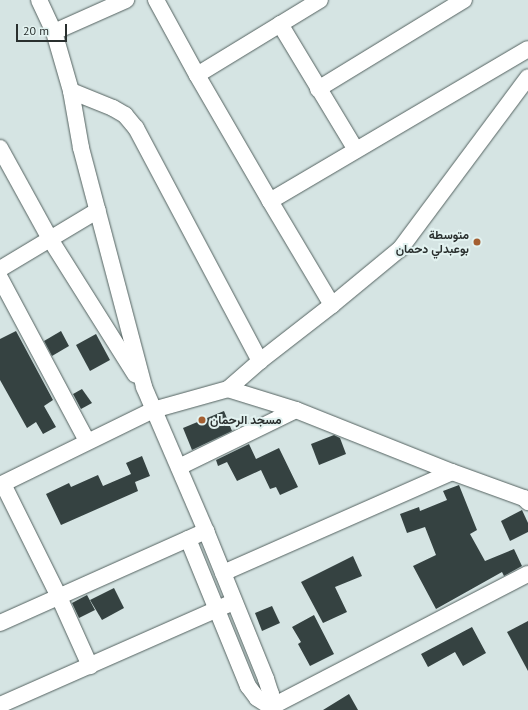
<!DOCTYPE html>
<html>
<head>
<meta charset="utf-8">
<style>
	body { margin:0 }
	#map { position:relative; width:528px; height:710px; overflow:hidden; background:#d5e4e3; font-family:"PT Sans",Vazirmatn,sans-serif }
	div>[style] { position:absolute }
	[style*='--x'] { left:calc(var(--x)*1px); top:calc(var(--y)*1px); width:calc(var(--w)*1px); rotate:calc(var(--a)*1deg) }
	.building>* { inset:0; background:#354241 }
	.roads { filter:drop-shadow(0 0 1px #546260) drop-shadow(0 0 1px #546260) }
	.minor>* { height:16px; margin:-8px; padding:0 8px; transform-origin:8px; border-radius:8px; background:#fff }
	.dots>* { width:11px; height:11px; translate:-50% -50%; box-sizing:border-box; border:2px solid #e2f2f0; border-radius:50% }
	span { translate:-50% -50%; white-space:nowrap; text-align:center; line-height:1.15; -webkit-text-stroke:4px #e2f2f0; paint-order:stroke }
	.poi-label { font-size:12px; color:#292f2e; font-weight:700 }
	.right { translate:-100% -50%; text-align:right }
	.left { translate:0 -50%; text-align:left }
	.scale { position:absolute; left:16px; top:24px; width:51px; height:18px; box-sizing:border-box; border:2px solid #292f2e; border-top:0; padding-left:5px; font-size:12px; line-height:14px; white-space:nowrap; color:#292f2e; -webkit-text-stroke:3px #e2f2f0; paint-order:stroke }
</style>
</head>
<body>
<div id="map">
	<div class="building">
		<i style="clip-path:polygon(16px 331px,53px 400px,44px 406px,56px 427px,43px 434px,36px 422px,27px 428px,0 380px,0 339px)"></i>
		<i style="clip-path:polygon(61px 331px,69px 346px,52px 356px,44px 341px)"></i>
		<i style="clip-path:polygon(96px 334px,110px 360px,90px 371px,76px 345px)"></i>
		<i style="clip-path:polygon(82px 389px,92px 403px,81px 409px,73px 394px)"></i>
		<i style="clip-path:polygon(224px 411px,232px 431px,192px 450px,183px 428px)"></i>
		<i style="clip-path:polygon(334px 435px,340px 438px,346px 454px,319px 465px,311px 444px)"></i>
		<i style="clip-path:polygon(249px 444px,256px 459px,279px 448px,298px 487px,280px 495px,276px 487px,270px 489px,261px 470px,237px 481px,227px 462px,218px 466px,216px 460px)"></i>
		<i style="clip-path:polygon(142px 456px,150px 476px,135px 482px,138px 491px,61px 525px,46px 494px,69px 483px,71px 487px,98px 475px,103px 486px,131px 474px,126px 463px)"></i>
		<i style="clip-path:polygon(459px 485px,477px 530px,470px 534px,485px 561px,514px 549px,522px 566px,504px 576px,502px 572px,436px 609px,413px 566px,436px 555px,425px 527px,407px 533px,400px 514px,419px 507px,420px 511px,447px 500px,443px 491px)"></i>
		<i style="clip-path:polygon(522px 510px,528px 523px,528px 532px,510px 541px,501px 521px)"></i>
		<i style="clip-path:polygon(353px 556px,362px 576px,335px 587px,347px 612px,323px 623px,301px 582px)"></i>
		<i style="clip-path:polygon(114px 588px,124px 608px,102px 620px,90px 600px)"></i>
		<i style="clip-path:polygon(87px 595px,95px 610px,79px 618px,72px 603px)"></i>
		<i style="clip-path:polygon(272px 606px,280px 623px,262px 631px,255px 613px)"></i>
		<i style="clip-path:polygon(314px 615px,334px 654px,310px 666px,298px 644px,301px 642px,292px 627px)"></i>
		<i style="clip-path:polygon(528px 621px,528px 671px,507px 632px)"></i>
		<i style="clip-path:polygon(472px 627px,486px 653px,463px 666px,455px 652px,428px 667px,421px 654px)"></i>
		<i style="clip-path:polygon(349px 694px,358px 710px,323px 710px)"></i>
	</div>
	<div class="roads">
		<div class="minor">
			<i style="--x:39;--y:0;--w:35;--a:65"></i>
			<i style="--x:54;--y:32;--w:61;--a:73.9"></i>
			<i style="--x:71;--y:91;--w:58;--a:80"></i>
			<i style="--x:81;--y:148;--w:247;--a:75.2"></i>
			<i style="--x:144;--y:387;--w:157;--a:66.7"></i>
			<i style="--x:206;--y:531;--w:160;--a:67.9"></i>
			<i style="--x:266;--y:679;--w:16;--a:72"></i>
			<i style="--x:271;--y:694;--w:13;--a:90"></i>
			<i style="--x:156;--y:0;--w:85;--a:61.3"></i>
			<i style="--x:197;--y:75;--w:146;--a:59.9"></i>
			<i style="--x:270;--y:201;--w:299;--a:-30.5"></i>
			<i style="--x:280;--y:24;--w:147;--a:58.9"></i>
			<i style="--x:54;--y:32;--w:79;--a:-24"></i>
			<i style="--x:197;--y:75;--w:144;--a:-31.4"></i>
			<i style="--x:318;--y:89;--w:171;--a:-31.4"></i>
			<i style="--x:71;--y:91;--w:45;--a:22"></i>
			<i style="--x:113;--y:108;--w:14;--a:30"></i>
			<i style="--x:125;--y:115;--w:17;--a:50"></i>
			<i style="--x:136;--y:128;--w:264;--a:62"></i>
			<i style="--x:0;--y:148;--w:104;--a:61.2"></i>
			<i style="--x:50;--y:239;--w:160;--a:57.8"></i>
			<i style="--x:0;--y:269;--w:114;--a:-31"></i>
			<i style="--x:0;--y:278;--w:185;--a:61.9"></i>
			<i style="--x:332;--y:305;--w:88;--a:-39.5"></i>
			<i style="--x:400;--y:249;--w:214;--a:-53.3"></i>
			<i style="--x:228;--y:389;--w:71;--a:17.2"></i>
			<i style="--x:296;--y:410;--w:168;--a:21.7"></i>
			<i style="--x:179;--y:467;--w:130;--a:-26"></i>
			<i style="--x:3;--y:484;--w:126;--a:63.6"></i>
			<i style="--x:59;--y:597;--w:76;--a:65.8"></i>
			<i style="--x:0;--y:485;--w:170;--a:-26.1"></i>
			<i style="--x:153;--y:410;--w:78;--a:-15.6"></i>
			<i style="--x:228;--y:389;--w:43;--a:-41.2"></i>
			<i style="--x:260;--y:361;--w:91;--a:-37.9"></i>
			<i style="--x:332;--y:305;--w:121;--a:-120.8"></i>
			<i style="--x:188;--y:539;--w:159;--a:67.8"></i>
			<i style="--x:248;--y:686;--w:15;--a:53"></i>
			<i style="--x:257;--y:698;--w:17;--a:33"></i>
			<i style="--x:223;--y:573;--w:250;--a:-23.8"></i>
			<i style="--x:452;--y:472;--w:77;--a:19.9"></i>
			<i style="--x:524;--y:498;--w:6;--a:45"></i>
			<i style="--x:0;--y:623;--w:226;--a:-24.1"></i>
			<i style="--x:0;--y:705;--w:256;--a:-23.8"></i>
			<i style="--x:273;--y:710;--w:4;--a:-124"></i>
			<i style="--x:271;--y:707;--w:289;--a:-27.4"></i>
		</div>
	</div>
	<div class="dots">
		<i style="left:477px;top:242px;background:#a45f31"></i>
		<i style="left:202px;top:420px;background:#a45f31"></i>
	</div>
	<div class="poi-label">
		<span class="right" style="left:469px;top:242px">متوسطة<br>بوعبدلي دحمان</span>
		<span class="left" style="left:210px;top:420px">مسجد الرحمان</span>
	</div>
	<div class="scale">20 m</div>
</div>
</body>
</html>
